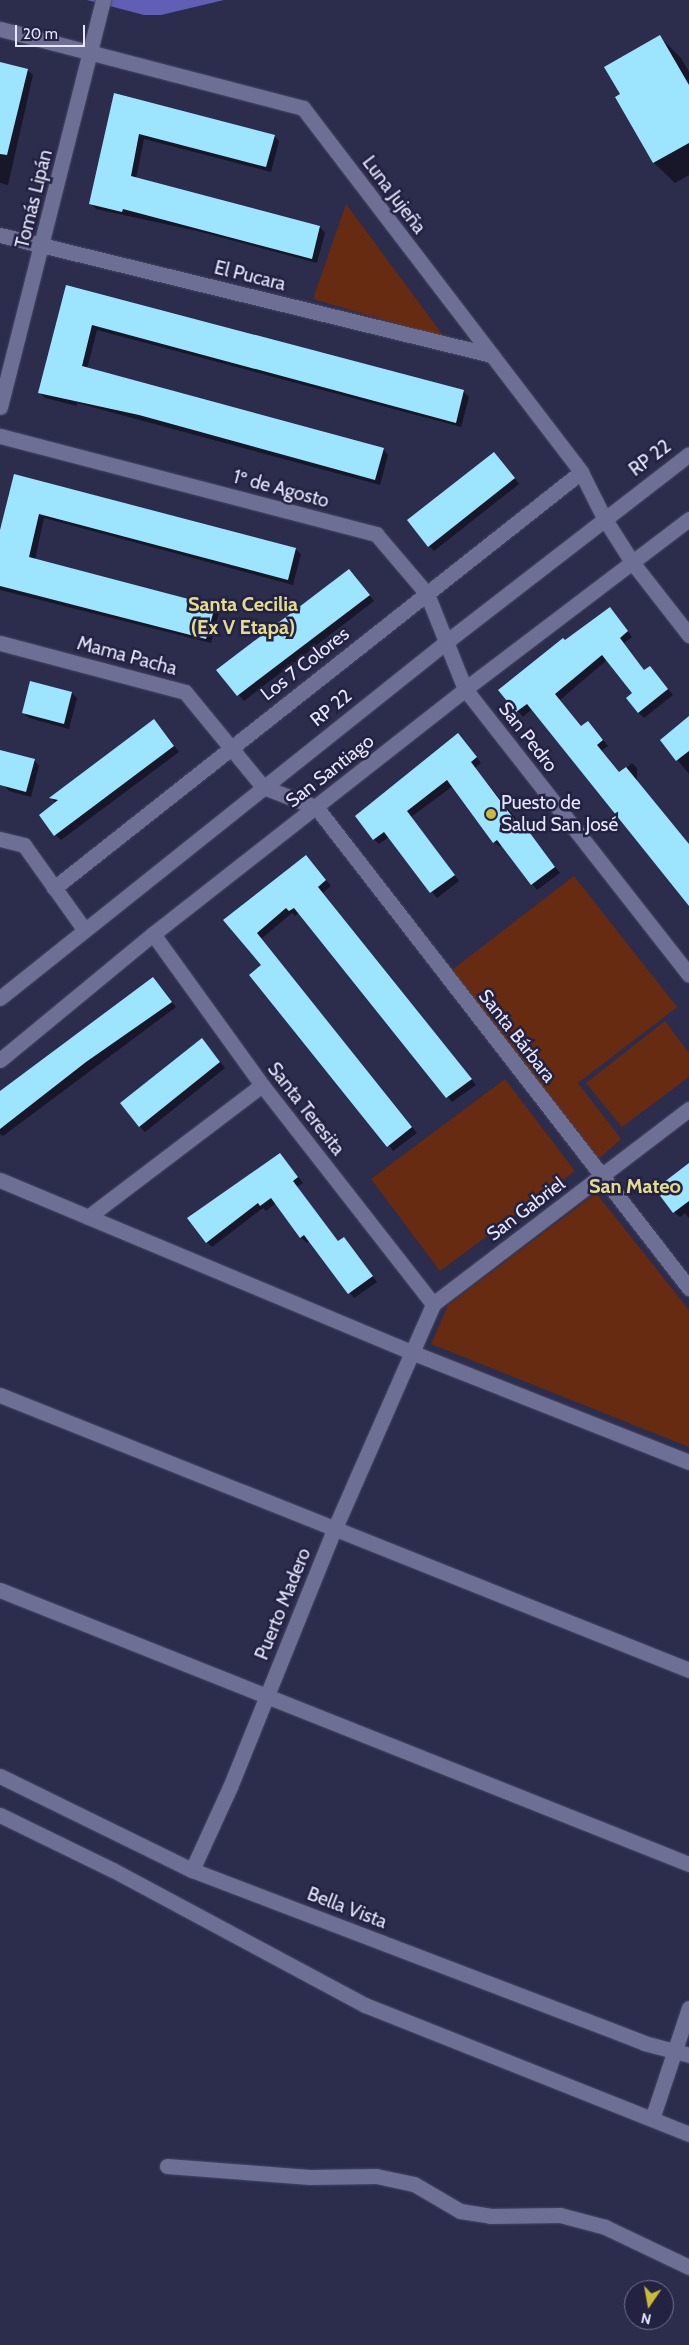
<!DOCTYPE html>
<html>
<head>
<meta charset="utf-8">
<style>
	body { margin:0 }
	#map { position:relative; width:689px; height:2345px; overflow:hidden; background:#2c2c4d; font-family:Cabin,sans-serif }
	div>[style] { position:absolute }
	[style*='--x'] { left:calc(var(--x)*1px); top:calc(var(--y)*1px); width:calc(var(--w)*1px); rotate:calc(var(--a)*1deg) }
	.green>* { inset:0; background:#662b11 }
	.water>* { inset:0; background:#615fb5 }
	.shadow>* { inset:0; background:#0007 }
	.building>* { inset:0; background:#9de4fe }
	.roads { filter:drop-shadow(0 0 1px #474763) drop-shadow(0 0 1px #474763) }
	.minor>* { height:15px; margin:-7.5px; padding:0 7.5px; transform-origin:7.5px; border-radius:7.5px; background:#6d6f94 }
	.dots>* { width:14px; height:14px; translate:-50% -50%; box-sizing:border-box; border:2px solid #232242; border-radius:50% }
	span { translate:-50% -50%; white-space:nowrap; text-align:center; line-height:1.15; -webkit-text-stroke:5px #232242; paint-order:stroke }
	.street-label { font-size:19px; color:#e6e7fd }
	.poi-label { font-size:19px; color:#e6e7fd }
	.left { translate:0 -50%; text-align:left }
	.neighbourhood-label { font-size:20px; color:#e4db8c; font-weight:700 }
	.north { position:absolute; left:624px; top:2280px; width:50px; height:50px; box-sizing:border-box; background:#232242; border:1px solid #71718d; border-radius:50%; rotate:192deg; font-size:14px; font-weight:700; line-height:20px; text-align:center; color:#e6e7fd }
	.north::after { content:''; display:block; margin:auto; width:18px; height:22px; background:#caba3a; clip-path:polygon(50% 0,100% 100%,50% 72%,0 100%) }
	.scale { position:absolute; left:15px; top:25px; width:70px; height:22px; box-sizing:border-box; border:2px solid #e6e7fd; border-top:0; padding-left:6px; font-size:15px; line-height:18px; white-space:nowrap; color:#e6e7fd; -webkit-text-stroke:4px #232242; paint-order:stroke }
</style>
</head>
<body>
<div id="map">
	<div class="green">
		<i style="clip-path:polygon(346px 204px,445px 338px,313px 299px)"></i>
		<i style="clip-path:polygon(574px 876px,677px 1007px,578px 1083px,621px 1139px,594px 1163px,448px 973px)"></i>
		<i style="clip-path:polygon(665px 1021px,689px 1053px,689px 1077px,622px 1127px,586px 1083px)"></i>
		<i style="clip-path:polygon(505px 1079px,575px 1171px,440px 1271px,371px 1179px)"></i>
		<i style="clip-path:polygon(596px 1193px,689px 1310px,689px 1447px,431px 1344px,448px 1305px)"></i>
	</div>
	<div class="water">
		<i style="clip-path:polygon(87px 0,224px 0,161px 15px,144px 15px)"></i>
	</div>
	<div class="shadow">
		<i style="clip-path:polygon(660px 37px,681px 58px,689px 72px,689px 175px,675px 183px,654px 163px,617px 98px,622px 95px)"></i>
		<i style="clip-path:polygon(0 63px,27px 70px,33px 75px,8px 185px,0 183px)"></i>
		<i style="clip-path:polygon(115px 95px,274px 136px,279px 141px,271px 172px,144px 139px,136px 179px,320px 227px,325px 233px,317px 263px,197px 231px,96px 209px,91px 203px)"></i>
		<i style="clip-path:polygon(67px 287px,463px 391px,469px 397px,461px 427px,97px 330px,87px 369px,383px 449px,388px 455px,380px 485px,77px 403px,77px 406px,45px 398px,40px 393px)"></i>
		<i style="clip-path:polygon(499px 459px,519px 484px,434px 551px,429px 546px)"></i>
		<i style="clip-path:polygon(15px 475px,295px 549px,301px 554px,293px 585px,44px 518px,35px 560px,214px 607px,219px 613px,211px 643px,0 590px,0 532px)"></i>
		<i style="clip-path:polygon(349px 570px,374px 601px,244px 701px,218px 670px)"></i>
		<i style="clip-path:polygon(615px 614px,632px 637px,624px 643px,645px 671px,650px 668px,673px 695px,644px 718px,638px 712px,634px 693px,607px 660px,560px 700px,582px 727px,593px 728px,608px 746px,601px 751px,620px 774px,632px 763px,637px 768px,637px 782px,689px 844px,689px 905px,532px 709px,523px 717px,499px 690px,565px 642px)"></i>
		<i style="clip-path:polygon(72px 693px,77px 698px,69px 729px,29px 718px,23px 713px)"></i>
		<i style="clip-path:polygon(689px 717px,689px 774px,661px 740px)"></i>
		<i style="clip-path:polygon(159px 726px,179px 752px,61px 840px,55px 835px,56px 803px,51px 798px)"></i>
		<i style="clip-path:polygon(463px 740px,481px 763px,475px 768px,560px 873px,537px 890px,502px 845px,500px 847px,494px 842px,453px 786px,411px 817px,459px 881px,437px 898px,389px 837px,379px 844px,374px 839px)"></i>
		<i style="clip-path:polygon(34px 760px,39px 766px,31px 797px,9px 791px,4px 785px)"></i>
		<i style="clip-path:polygon(311px 862px,331px 886px,323px 893px,476px 1085px,452px 1102px,299px 913px,295px 916px,292px 913px,261px 939px,417px 1133px,393px 1151px,263px 965px,224px 920px)"></i>
		<i style="clip-path:polygon(153px 979px,176px 1007px,3px 1136px,0 1134px,0 1092px)"></i>
		<i style="clip-path:polygon(207px 1045px,225px 1068px,145px 1132px,139px 1126px)"></i>
		<i style="clip-path:polygon(285px 1160px,303px 1183px,297px 1187px,339px 1242px,349px 1244px,377px 1282px,354px 1298px,310px 1240px,307px 1243px,301px 1238px,276px 1203px,266px 1211px,263px 1208px,212px 1247px,207px 1242px)"></i>
		<i style="clip-path:polygon(689px 1163px,689px 1218px,685px 1213px,680px 1217px,674px 1212px)"></i>
	</div>
	<div class="building">
		<i style="clip-path:polygon(660px 35px,689px 85px,689px 143px,653px 163px,615px 97px,620px 94px,604px 67px)"></i>
		<i style="clip-path:polygon(0 62px,28px 69px,7px 155px,0 154px)"></i>
		<i style="clip-path:polygon(114px 93px,275px 135px,266px 167px,139px 134px,131px 176px,320px 226px,312px 259px,123px 209px,122px 212px,89px 204px)"></i>
		<i style="clip-path:polygon(66px 285px,464px 390px,456px 423px,92px 325px,82px 366px,384px 448px,375px 480px,139px 415px,38px 393px)"></i>
		<i style="clip-path:polygon(494px 452px,515px 478px,428px 547px,407px 520px)"></i>
		<i style="clip-path:polygon(14px 474px,296px 548px,288px 580px,39px 514px,29px 557px,215px 606px,206px 639px,0 586px,0 530px)"></i>
		<i style="clip-path:polygon(349px 569px,370px 595px,237px 696px,216px 670px)"></i>
		<i style="clip-path:polygon(610px 607px,628px 631px,620px 638px,644px 670px,650px 666px,668px 689px,638px 713px,626px 698px,632px 693px,602px 655px,555px 694px,581px 726px,588px 721px,603px 740px,597px 745px,619px 772px,626px 767px,689px 844px,689px 906px,527px 704px,516px 712px,498px 690px,563px 638px,565px 640px)"></i>
		<i style="clip-path:polygon(30px 681px,72px 692px,64px 724px,22px 713px)"></i>
		<i style="clip-path:polygon(689px 716px,689px 751px,676px 761px,660px 740px)"></i>
		<i style="clip-path:polygon(154px 719px,174px 746px,54px 836px,39px 815px,58px 800px,49px 798px)"></i>
		<i style="clip-path:polygon(458px 733px,477px 757px,471px 762px,523px 831px,527px 829px,555px 867px,531px 885px,497px 840px,493px 843px,447px 780px,407px 811px,455px 875px,430px 893px,384px 832px,373px 840px,355px 816px)"></i>
		<i style="clip-path:polygon(0 750px,35px 759px,26px 792px,0 785px)"></i>
		<i style="clip-path:polygon(306px 855px,326px 880px,318px 887px,472px 1079px,446px 1098px,294px 908px,289px 911px,286px 908px,257px 933px,412px 1127px,387px 1147px,249px 975px,261px 965px,223px 920px)"></i>
		<i style="clip-path:polygon(153px 977px,172px 1002px,86px 1062px,0 1129px,0 1091px)"></i>
		<i style="clip-path:polygon(202px 1038px,220px 1062px,139px 1127px,120px 1103px)"></i>
		<i style="clip-path:polygon(280px 1153px,298px 1177px,293px 1181px,338px 1241px,344px 1237px,373px 1276px,348px 1294px,304px 1235px,300px 1238px,271px 1198px,260px 1206px,258px 1203px,206px 1243px,187px 1218px)"></i>
		<i style="clip-path:polygon(689px 1163px,689px 1201px,673px 1213px,655px 1189px)"></i>
	</div>
	<div class="roads">
		<div class="minor">
			<i style="--x:0;--y:29;--w:313;--a:14.6"></i>
			<i style="--x:303;--y:108;--w:458;--a:52.6"></i>
			<i style="--x:581;--y:472;--w:51;--a:63.4"></i>
			<i style="--x:604;--y:518;--w:52;--a:57.5"></i>
			<i style="--x:632;--y:562;--w:93;--a:52"></i>
			<i style="--x:0;--y:235;--w:506;--a:13.71"></i>
			<i style="--x:0;--y:407;--w:420;--a:-75.8"></i>
			<i style="--x:0;--y:436;--w:389;--a:14.6"></i>
			<i style="--x:376;--y:534;--w:79;--a:49.6"></i>
			<i style="--x:427;--y:594;--w:102;--a:68.2"></i>
			<i style="--x:465;--y:689;--w:363;--a:51.9"></i>
			<i style="--x:0;--y:643;--w:191;--a:14.8"></i>
			<i style="--x:185;--y:692;--w:123;--a:50.6"></i>
			<i style="--x:263;--y:787;--w:57;--a:20.7"></i>
			<i style="--x:316;--y:807;--w:609;--a:52.21"></i>
			<i style="--x:0;--y:839;--w:25;--a:14"></i>
			<i style="--x:24;--y:845;--w:103;--a:54.5"></i>
			<i style="--x:54;--y:888;--w:671;--a:-38.29"></i>
			<i style="--x:153;--y:934;--w:186;--a:54.2"></i>
			<i style="--x:262;--y:1085;--w:278;--a:52"></i>
			<i style="--x:0;--y:998;--w:571;--a:-38.6"></i>
			<i style="--x:446;--y:642;--w:307;--a:-37.7"></i>
			<i style="--x:0;--y:1060;--w:198;--a:-39.5"></i>
			<i style="--x:153;--y:934;--w:397;--a:-38.1"></i>
			<i style="--x:465;--y:689;--w:281;--a:-37.2"></i>
			<i style="--x:0;--y:1180;--w:446;--a:22.7"></i>
			<i style="--x:411;--y:1352;--w:299;--a:21.6"></i>
			<i style="--x:88;--y:1217;--w:218;--a:-37.2"></i>
			<i style="--x:0;--y:1395;--w:742;--a:21.76"></i>
			<i style="--x:0;--y:1590;--w:741;--a:21.69"></i>
			<i style="--x:0;--y:1776;--w:214;--a:26.1"></i>
			<i style="--x:192;--y:1870;--w:484;--a:20.9"></i>
			<i style="--x:644;--y:2043;--w:47;--a:14.9"></i>
			<i style="--x:0;--y:1815;--w:126;--a:26"></i>
			<i style="--x:113;--y:1870;--w:286;--a:28.2"></i>
			<i style="--x:365;--y:2005;--w:349;--a:21.7"></i>
			<i style="--x:192;--y:1870;--w:91;--a:-65.4"></i>
			<i style="--x:230;--y:1787;--w:277;--a:-68"></i>
			<i style="--x:334;--y:1530;--w:247;--a:-66.3"></i>
			<i style="--x:433;--y:1304;--w:322;--a:-37.3"></i>
			<i style="--x:652;--y:2119;--w:117;--a:-71.6"></i>
			<i style="--x:167;--y:2166;--w:143;--a:4.4"></i>
			<i style="--x:310;--y:2177;--w:66;--a:-0.9"></i>
			<i style="--x:376;--y:2176;--w:39;--a:12"></i>
			<i style="--x:414;--y:2184;--w:53;--a:30.4"></i>
			<i style="--x:460;--y:2211;--w:30;--a:9"></i>
			<i style="--x:490;--y:2216;--w:70;--a:-0.8"></i>
			<i style="--x:560;--y:2215;--w:47;--a:14.9"></i>
			<i style="--x:605;--y:2227;--w:93;--a:25.5"></i>
		</div>
	</div>
	<div class="dots">
		<i style="left:491px;top:814px;background:#caba3a"></i>
	</div>
	<div class="street-label">
		<span style="left:394px;top:195px;rotate:53deg">Luna Jujeña</span>
		<span style="left:34px;top:199px;rotate:-76deg">Tomás Lipán</span>
		<span style="left:250px;top:276px;rotate:14deg">El Pucara</span>
		<span style="left:650px;top:458px;rotate:-37deg">RP 22</span>
		<span style="left:281px;top:489px;rotate:15deg">1º de Agosto</span>
		<span style="left:127px;top:656px;rotate:15deg">Mama Pacha</span>
		<span style="left:305px;top:664px;rotate:-38deg">Los 7 Colores</span>
		<span style="left:331px;top:708px;rotate:-39deg">RP 22</span>
		<span style="left:528px;top:737px;rotate:52deg">San Pedro</span>
		<span style="left:330px;top:771px;rotate:-38deg">San Santiago</span>
		<span style="left:517px;top:1036px;rotate:52deg">Santa Bárbara</span>
		<span style="left:306px;top:1109px;rotate:52deg">Santa Teresita</span>
		<span style="left:526px;top:1209px;rotate:-37deg">San Gabriel</span>
		<span style="left:283px;top:1604px;rotate:-68deg">Puerto Madero</span>
		<span style="left:347px;top:1908px;rotate:21deg">Bella Vista</span>
	</div>
	<div class="poi-label">
		<span class="left" style="left:501px;top:814px">Puesto de<br>Salud San José</span>
	</div>
	<div class="neighbourhood-label">
		<span style="left:243px;top:616px">Santa Cecilia<br>(Ex V Etapa)</span>
		<span style="left:635px;top:1186px">San Mateo</span>
	</div>
	<div class="north">N</div>
	<div class="scale">20 m</div>
</div>
</body>
</html>
